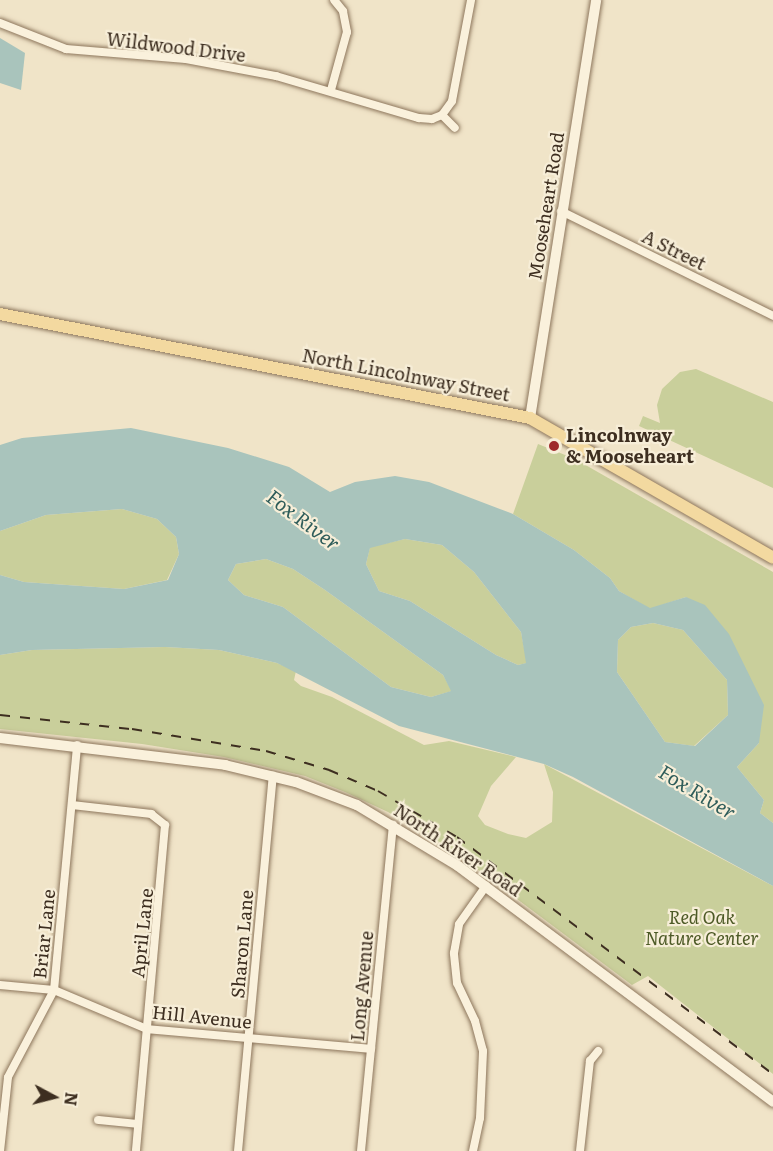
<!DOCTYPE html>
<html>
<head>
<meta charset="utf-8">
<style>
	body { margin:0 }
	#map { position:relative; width:773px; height:1151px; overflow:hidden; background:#f0e4c8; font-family:Literata,serif }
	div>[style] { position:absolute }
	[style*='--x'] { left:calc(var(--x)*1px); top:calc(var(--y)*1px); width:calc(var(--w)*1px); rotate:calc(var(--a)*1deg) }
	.green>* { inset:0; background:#c9cf9b }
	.water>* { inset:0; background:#a9c4bc }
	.roads { filter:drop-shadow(0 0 2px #8d765c) drop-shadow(0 0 2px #8d765c) }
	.minor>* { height:8px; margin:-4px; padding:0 4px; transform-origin:4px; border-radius:4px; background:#faf1dc }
	.secondary>* { height:10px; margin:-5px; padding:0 5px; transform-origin:5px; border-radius:5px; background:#faf1dc }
	.primary>* { height:12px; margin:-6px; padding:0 6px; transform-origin:6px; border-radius:6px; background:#f3d9a0 }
	.rail>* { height:2px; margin-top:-1px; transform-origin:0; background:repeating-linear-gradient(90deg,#3d2e20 0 10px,transparent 0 20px) }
	.dots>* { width:16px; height:16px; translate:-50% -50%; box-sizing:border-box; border:3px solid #f7eed8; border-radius:50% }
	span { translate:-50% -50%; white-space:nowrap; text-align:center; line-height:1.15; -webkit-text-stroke:4.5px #f7eed8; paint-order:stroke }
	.street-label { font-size:18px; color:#3d2e20 }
	.poi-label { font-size:18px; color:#3d2e20; font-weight:700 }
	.left { translate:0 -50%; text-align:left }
	.park-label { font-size:18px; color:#4d5a26; font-style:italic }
	.water-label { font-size:20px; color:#2f5d5a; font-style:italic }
	.north { position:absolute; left:24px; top:1067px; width:60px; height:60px; -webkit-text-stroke:4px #f7eed8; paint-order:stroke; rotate:97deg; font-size:16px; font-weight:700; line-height:24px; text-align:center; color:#3d2e20 }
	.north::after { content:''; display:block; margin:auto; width:21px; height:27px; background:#3d2e20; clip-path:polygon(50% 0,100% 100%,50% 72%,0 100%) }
</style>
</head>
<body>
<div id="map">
	<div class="green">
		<i style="clip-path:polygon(696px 369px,773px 402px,773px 488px,639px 426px,643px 416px,660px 423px,657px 405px,662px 389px,680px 372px)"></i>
		<i style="clip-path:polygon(538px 444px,575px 459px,773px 572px,773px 823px,760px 813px,764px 800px,737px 767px,759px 743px,686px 597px,650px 609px,619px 591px,610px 578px,574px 550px,513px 514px)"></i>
		<i style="clip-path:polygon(122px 509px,157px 519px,176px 537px,179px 554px,167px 580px,124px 589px,24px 582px,0 575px,0 531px,46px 515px)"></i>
		<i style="clip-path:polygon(405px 539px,442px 545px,474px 572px,521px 632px,527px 663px,518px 665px,496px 655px,410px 601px,379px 591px,366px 564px,370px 547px)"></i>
		<i style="clip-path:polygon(266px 559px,293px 569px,325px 590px,443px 675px,452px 691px,431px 697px,391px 687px,283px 607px,244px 595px,228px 580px,236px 564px)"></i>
		<i style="clip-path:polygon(653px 623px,683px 630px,727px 680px,728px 715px,694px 746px,665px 742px,617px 672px,618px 640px,631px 627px)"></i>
		<i style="clip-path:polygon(165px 647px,219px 650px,277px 663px,296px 671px,294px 680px,301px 686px,332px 697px,424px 745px,449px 741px,516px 757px,491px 786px,478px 816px,485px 825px,508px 834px,526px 838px,552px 822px,553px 792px,544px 764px,773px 886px,773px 1074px,648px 976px,632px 985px,454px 852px,388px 812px,345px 792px,305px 776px,224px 757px,142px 744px,0 729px,0 655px,32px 650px)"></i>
	</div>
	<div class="water">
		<i style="clip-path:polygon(0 38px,25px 53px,21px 90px,0 83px)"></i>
		<i style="clip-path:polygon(evenodd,131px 428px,228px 448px,289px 467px,330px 492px,355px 482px,395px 476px,429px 482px,513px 514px,574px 550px,610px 578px,619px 591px,650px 608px,686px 597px,705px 605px,729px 634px,764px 705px,759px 743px,737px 767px,764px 800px,760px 813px,773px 823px,773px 886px,573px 777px,544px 764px,399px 726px,277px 663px,219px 650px,165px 647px,32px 650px,0 655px,0 575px,24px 582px,124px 589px,168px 580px,179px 554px,176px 537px,157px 519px,122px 509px,46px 515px,0 531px,0 445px,22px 438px,131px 428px,405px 539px,442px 545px,474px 572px,521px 632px,526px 663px,518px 665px,496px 655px,410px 601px,379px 591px,366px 564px,370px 548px,405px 539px,131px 428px,266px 559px,293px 569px,325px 590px,443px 675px,451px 691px,431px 697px,391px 687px,283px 607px,244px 595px,228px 580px,236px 564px,266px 559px,131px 428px,653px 623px,683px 630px,727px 680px,728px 715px,695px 746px,665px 742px,617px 672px,618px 640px,631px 627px,653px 623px)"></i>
	</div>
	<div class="roads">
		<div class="minor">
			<i style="--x:0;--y:23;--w:71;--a:21.5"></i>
			<i style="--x:66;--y:49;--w:120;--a:4.8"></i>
			<i style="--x:186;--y:59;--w:92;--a:10.7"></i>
			<i style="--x:276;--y:76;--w:149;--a:16.4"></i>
			<i style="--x:419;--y:118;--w:13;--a:4"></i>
			<i style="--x:432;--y:119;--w:11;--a:-22"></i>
			<i style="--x:442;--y:115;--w:17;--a:-54"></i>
			<i style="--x:452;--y:101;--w:103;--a:-79.3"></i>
			<i style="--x:331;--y:90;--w:60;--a:-74.6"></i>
			<i style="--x:347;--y:32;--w:21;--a:-101"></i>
			<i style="--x:343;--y:11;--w:14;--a:-129"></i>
			<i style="--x:442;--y:115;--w:18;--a:45"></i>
			<i style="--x:561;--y:211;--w:237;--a:26.3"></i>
			<i style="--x:72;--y:805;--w:80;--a:6.5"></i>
			<i style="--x:151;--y:814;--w:18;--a:38"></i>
			<i style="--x:165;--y:825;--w:327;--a:95.1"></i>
			<i style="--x:0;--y:985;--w:54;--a:5.3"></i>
			<i style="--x:54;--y:990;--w:101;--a:22.8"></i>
			<i style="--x:147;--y:1029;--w:225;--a:5.1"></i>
			<i style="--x:98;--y:1120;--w:40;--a:5.7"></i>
			<i style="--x:0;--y:1151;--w:74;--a:-83.8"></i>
			<i style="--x:8;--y:1077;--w:98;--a:-62.1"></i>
			<i style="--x:54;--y:990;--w:246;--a:-84.6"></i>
			<i style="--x:238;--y:1151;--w:377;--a:-84.7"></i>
			<i style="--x:361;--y:1151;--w:328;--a:-84.4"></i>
			<i style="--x:473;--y:1151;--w:34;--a:-78"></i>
			<i style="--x:480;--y:1118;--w:67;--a:-87.4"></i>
			<i style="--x:483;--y:1051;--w:31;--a:-105"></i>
			<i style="--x:475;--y:1021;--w:42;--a:-115.3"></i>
			<i style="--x:457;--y:983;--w:30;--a:-96"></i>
			<i style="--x:454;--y:953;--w:29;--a:-80"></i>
			<i style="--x:459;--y:924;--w:47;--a:-54.6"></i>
			<i style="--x:580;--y:1151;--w:91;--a:-83.7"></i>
			<i style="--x:590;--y:1061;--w:13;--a:-51"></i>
		</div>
		<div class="secondary">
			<i style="--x:530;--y:418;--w:423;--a:-81"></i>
			<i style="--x:0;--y:738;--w:227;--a:6.8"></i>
			<i style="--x:225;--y:765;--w:73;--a:13.5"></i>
			<i style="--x:296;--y:782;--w:65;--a:20.7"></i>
			<i style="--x:357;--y:805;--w:118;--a:31.1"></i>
			<i style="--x:458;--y:866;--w:394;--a:36.8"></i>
		</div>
		<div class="primary">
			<i style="--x:0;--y:314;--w:540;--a:11.1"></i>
			<i style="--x:530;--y:418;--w:280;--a:29.9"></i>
		</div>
	</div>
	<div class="rail">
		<i style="--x:0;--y:715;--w:133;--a:6.1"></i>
		<i style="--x:132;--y:729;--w:136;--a:9.3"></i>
		<i style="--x:266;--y:751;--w:66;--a:16.8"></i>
		<i style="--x:329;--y:770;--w:53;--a:23.2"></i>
		<i style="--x:378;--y:791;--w:91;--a:30.2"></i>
		<i style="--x:457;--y:837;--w:395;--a:36.9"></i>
	</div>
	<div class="dots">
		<i style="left:554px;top:446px;background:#9e2a2b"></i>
	</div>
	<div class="street-label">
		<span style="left:176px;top:47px;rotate:7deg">Wildwood Drive</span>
		<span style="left:546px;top:206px;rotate:-81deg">Mooseheart Road</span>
		<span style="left:674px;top:250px;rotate:26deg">A Street</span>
		<span style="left:406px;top:375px;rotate:11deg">North Lincolnway Street</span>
		<span style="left:458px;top:850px;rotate:34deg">North River Road</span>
		<span style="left:142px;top:933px;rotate:-84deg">April Lane</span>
		<span style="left:44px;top:934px;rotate:-84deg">Briar Lane</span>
		<span style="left:242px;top:944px;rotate:-85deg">Sharon Lane</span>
		<span style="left:362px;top:986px;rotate:-85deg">Long Avenue</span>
		<span style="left:202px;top:1017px;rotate:6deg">Hill Avenue</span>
	</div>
	<div class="poi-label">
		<span class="left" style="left:566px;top:446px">Lincolnway<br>&amp; Mooseheart</span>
	</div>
	<div class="park-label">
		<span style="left:702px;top:928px">Red Oak<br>Nature Center</span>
	</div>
	<div class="water-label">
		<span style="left:304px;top:519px;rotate:37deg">Fox River</span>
		<span style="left:698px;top:791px;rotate:31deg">Fox River</span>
	</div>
	<div class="north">N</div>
</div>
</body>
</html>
